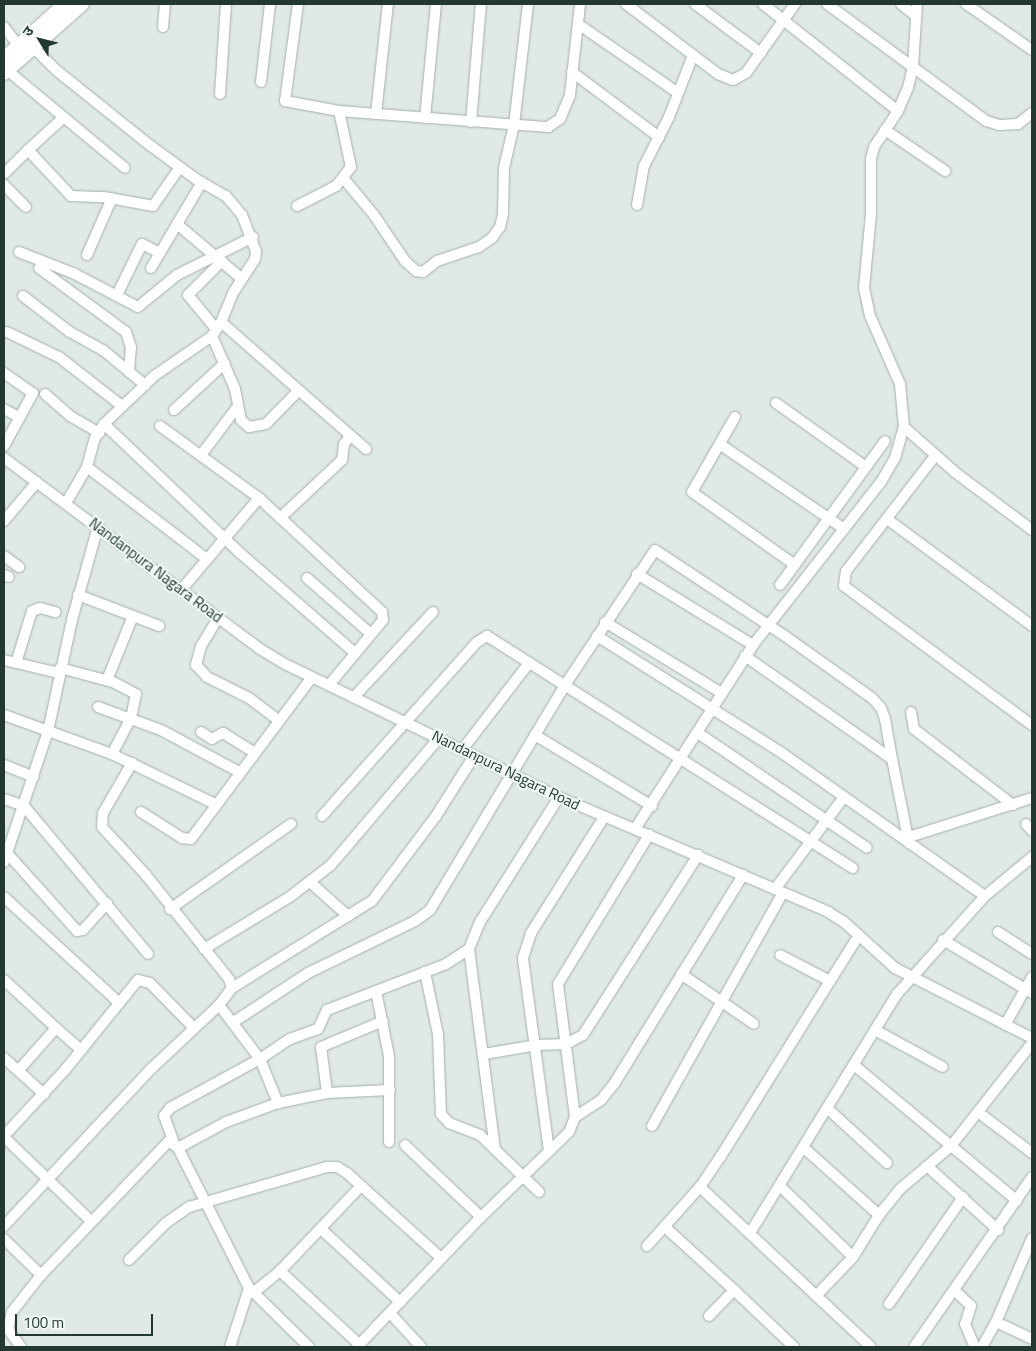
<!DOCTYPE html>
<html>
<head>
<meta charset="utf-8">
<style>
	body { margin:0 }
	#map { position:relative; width:1036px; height:1351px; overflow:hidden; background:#e0e9e5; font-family:"Titillium Web","Noto Sans Devanagari",sans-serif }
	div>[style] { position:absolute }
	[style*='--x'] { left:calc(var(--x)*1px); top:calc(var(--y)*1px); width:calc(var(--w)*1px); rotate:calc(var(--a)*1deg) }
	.roads { filter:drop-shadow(0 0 1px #a4b0ac) drop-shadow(0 0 1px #a4b0ac) }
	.street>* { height:10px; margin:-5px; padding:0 5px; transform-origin:5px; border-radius:5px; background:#fff }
	.secondary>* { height:14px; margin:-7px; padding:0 7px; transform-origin:7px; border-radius:7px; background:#fff }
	span { translate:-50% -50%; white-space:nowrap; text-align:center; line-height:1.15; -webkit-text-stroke:4.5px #f0f6f3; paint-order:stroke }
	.street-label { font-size:15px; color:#233833 }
	.frame { position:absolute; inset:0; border:5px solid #233833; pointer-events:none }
	.north { position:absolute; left:15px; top:15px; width:50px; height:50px; -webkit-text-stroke:4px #f0f6f3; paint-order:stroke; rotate:306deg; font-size:14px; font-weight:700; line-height:20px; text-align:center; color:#233833 }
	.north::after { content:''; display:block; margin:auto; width:18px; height:22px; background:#233833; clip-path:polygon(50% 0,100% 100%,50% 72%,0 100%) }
	.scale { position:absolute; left:15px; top:1314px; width:138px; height:22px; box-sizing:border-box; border:2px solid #233833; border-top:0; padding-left:6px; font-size:15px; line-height:18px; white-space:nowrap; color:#233833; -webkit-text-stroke:4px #f0f6f3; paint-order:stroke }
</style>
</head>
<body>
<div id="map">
	<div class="roads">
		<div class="street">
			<i style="--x:298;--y:4;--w:98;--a:97.6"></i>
			<i style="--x:285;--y:101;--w:55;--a:10.5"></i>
			<i style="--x:339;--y:111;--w:210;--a:4.4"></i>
			<i style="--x:548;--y:127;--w:14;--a:-34"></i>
			<i style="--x:560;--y:119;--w:26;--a:-67"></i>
			<i style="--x:570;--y:95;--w:92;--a:-83.7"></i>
			<i style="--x:626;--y:4;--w:116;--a:37.3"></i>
			<i style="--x:718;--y:74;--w:16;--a:22"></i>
			<i style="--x:733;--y:80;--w:15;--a:-28"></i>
			<i style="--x:746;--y:73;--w:85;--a:-54.6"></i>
			<i style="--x:695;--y:4;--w:82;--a:36.6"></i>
			<i style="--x:763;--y:4;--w:172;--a:38.4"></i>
			<i style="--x:827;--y:4;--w:197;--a:36.3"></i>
			<i style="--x:986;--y:121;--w:14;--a:17"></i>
			<i style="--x:999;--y:125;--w:19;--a:-3"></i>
			<i style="--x:1018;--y:124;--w:18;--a:-38"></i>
			<i style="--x:901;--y:4;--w:19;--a:39"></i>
			<i style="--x:966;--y:4;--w:80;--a:34.9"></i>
			<i style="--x:578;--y:24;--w:121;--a:34.6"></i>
			<i style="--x:4;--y:27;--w:23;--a:52"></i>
			<i style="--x:163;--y:27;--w:23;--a:-85"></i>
			<i style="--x:29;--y:43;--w:38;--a:45"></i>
			<i style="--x:56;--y:70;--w:122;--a:38.7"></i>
			<i style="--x:151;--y:146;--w:56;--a:36.3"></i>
			<i style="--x:196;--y:179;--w:34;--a:30"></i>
			<i style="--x:226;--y:196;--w:25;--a:50"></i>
			<i style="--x:242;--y:215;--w:39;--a:69"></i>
			<i style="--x:256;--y:251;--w:8;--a:97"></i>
			<i style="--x:255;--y:259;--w:40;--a:122.9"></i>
			<i style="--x:233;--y:293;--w:31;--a:112"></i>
			<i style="--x:221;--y:322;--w:193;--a:41.2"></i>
			<i style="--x:7;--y:70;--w:153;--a:39.7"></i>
			<i style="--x:572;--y:72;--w:109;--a:36.8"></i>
			<i style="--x:261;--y:82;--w:79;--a:-83.4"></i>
			<i style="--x:220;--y:94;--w:90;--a:-86.2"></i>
			<i style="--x:376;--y:114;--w:111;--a:-83.8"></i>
			<i style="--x:63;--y:118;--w:47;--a:137.6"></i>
			<i style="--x:28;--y:150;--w:63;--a:46.9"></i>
			<i style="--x:71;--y:196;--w:33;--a:2"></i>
			<i style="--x:104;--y:197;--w:50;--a:10.4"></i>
			<i style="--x:153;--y:206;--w:47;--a:-55.3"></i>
			<i style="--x:425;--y:118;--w:115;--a:-84.5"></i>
			<i style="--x:471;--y:122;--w:118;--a:-85.2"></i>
			<i style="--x:885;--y:130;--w:73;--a:34.3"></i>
			<i style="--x:4;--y:174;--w:34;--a:-45"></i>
			<i style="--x:344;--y:179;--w:47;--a:50.2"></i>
			<i style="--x:374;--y:215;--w:55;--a:56"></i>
			<i style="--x:405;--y:261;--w:15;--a:42"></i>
			<i style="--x:416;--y:271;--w:7;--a:8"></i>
			<i style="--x:423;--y:272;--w:18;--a:-38"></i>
			<i style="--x:437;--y:261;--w:44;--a:-18.4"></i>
			<i style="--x:479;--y:247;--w:16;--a:-35"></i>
			<i style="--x:492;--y:238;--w:14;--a:-54"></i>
			<i style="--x:500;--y:227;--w:13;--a:-77"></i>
			<i style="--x:503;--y:214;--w:46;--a:-88.8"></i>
			<i style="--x:504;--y:168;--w:44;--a:-76.9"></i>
			<i style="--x:514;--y:125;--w:122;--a:-83.4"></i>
			<i style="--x:4;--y:185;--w:31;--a:45"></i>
			<i style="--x:637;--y:205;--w:40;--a:-80"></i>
			<i style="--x:644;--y:166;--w:55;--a:-63"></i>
			<i style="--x:669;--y:117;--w:66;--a:-68.8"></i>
			<i style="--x:297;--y:206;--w:44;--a:-27.1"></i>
			<i style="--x:336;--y:186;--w:24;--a:-52"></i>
			<i style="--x:351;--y:167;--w:57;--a:-102.1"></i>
			<i style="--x:177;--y:224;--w:85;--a:40.2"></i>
			<i style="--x:19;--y:252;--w:58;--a:21.3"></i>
			<i style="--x:73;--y:273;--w:73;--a:27.6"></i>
			<i style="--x:138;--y:307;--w:50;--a:-39.4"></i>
			<i style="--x:177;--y:275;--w:85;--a:-26.6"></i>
			<i style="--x:87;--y:255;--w:62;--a:-66.3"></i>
			<i style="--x:39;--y:268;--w:108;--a:36.3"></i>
			<i style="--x:126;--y:332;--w:16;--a:72"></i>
			<i style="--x:131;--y:347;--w:25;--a:95"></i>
			<i style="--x:151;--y:268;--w:100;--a:-59.3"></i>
			<i style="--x:117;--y:295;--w:57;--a:-63.9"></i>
			<i style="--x:142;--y:244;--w:20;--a:27"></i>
			<i style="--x:23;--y:296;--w:59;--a:37.5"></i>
			<i style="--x:70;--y:332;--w:38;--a:29"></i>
			<i style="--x:103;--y:350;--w:55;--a:39.8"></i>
			<i style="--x:216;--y:329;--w:44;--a:-129.5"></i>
			<i style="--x:188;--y:295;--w:48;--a:-45"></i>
			<i style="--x:7;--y:332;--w:58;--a:25.7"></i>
			<i style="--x:59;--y:357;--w:80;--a:37.9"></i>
			<i style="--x:212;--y:336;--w:58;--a:66.5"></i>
			<i style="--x:235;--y:389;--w:32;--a:79"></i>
			<i style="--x:241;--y:420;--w:11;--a:41"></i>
			<i style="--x:249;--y:427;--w:17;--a:-10"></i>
			<i style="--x:266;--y:424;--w:46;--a:-45.9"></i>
			<i style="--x:4;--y:373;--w:35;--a:35"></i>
			<i style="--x:33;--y:393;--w:60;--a:118.7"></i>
			<i style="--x:45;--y:394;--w:33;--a:41"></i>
			<i style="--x:70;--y:416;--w:34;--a:30"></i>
			<i style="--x:776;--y:403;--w:110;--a:35.4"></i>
			<i style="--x:4;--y:409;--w:18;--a:29"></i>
			<i style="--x:174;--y:410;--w:69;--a:-42.7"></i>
			<i style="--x:735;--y:417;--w:86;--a:119.8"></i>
			<i style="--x:692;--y:492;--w:126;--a:35.3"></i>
			<i style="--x:104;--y:424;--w:187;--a:43.5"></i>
			<i style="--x:240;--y:553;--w:152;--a:41"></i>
			<i style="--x:160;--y:426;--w:122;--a:36"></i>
			<i style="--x:259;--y:498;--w:168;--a:42.8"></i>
			<i style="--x:382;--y:612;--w:8;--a:83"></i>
			<i style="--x:383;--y:620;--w:85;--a:129.7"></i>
			<i style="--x:904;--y:427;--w:69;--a:41.5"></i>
			<i style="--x:956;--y:473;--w:95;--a:36.9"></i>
			<i style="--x:721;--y:445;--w:149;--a:34.3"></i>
			<i style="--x:201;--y:455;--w:61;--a:-52.9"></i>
			<i style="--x:935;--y:456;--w:145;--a:127.7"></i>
			<i style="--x:846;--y:571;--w:15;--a:98"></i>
			<i style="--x:844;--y:586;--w:234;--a:36.5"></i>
			<i style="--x:4;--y:458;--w:319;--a:36.7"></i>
			<i style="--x:260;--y:649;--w:31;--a:31"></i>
			<i style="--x:287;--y:665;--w:302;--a:25.9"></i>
			<i style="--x:559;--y:797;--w:293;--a:23.1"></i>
			<i style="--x:828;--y:912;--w:19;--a:32"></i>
			<i style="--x:844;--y:922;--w:69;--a:42"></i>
			<i style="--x:895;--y:968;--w:154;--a:27.1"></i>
			<i style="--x:87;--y:467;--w:151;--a:37.5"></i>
			<i style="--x:66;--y:503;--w:42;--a:-59.7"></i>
			<i style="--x:87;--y:467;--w:30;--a:-75"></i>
			<i style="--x:95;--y:438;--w:17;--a:-57"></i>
			<i style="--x:104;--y:424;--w:69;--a:-43.8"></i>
			<i style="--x:154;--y:376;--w:70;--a:-34.6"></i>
			<i style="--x:212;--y:336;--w:17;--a:-57"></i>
			<i style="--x:280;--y:518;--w:85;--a:-43.1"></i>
			<i style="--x:342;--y:460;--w:16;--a:-83"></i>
			<i style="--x:344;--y:444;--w:10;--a:-53"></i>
			<i style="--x:887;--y:519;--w:180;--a:36.4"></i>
			<i style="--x:4;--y:521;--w:51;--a:-49.8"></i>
			<i style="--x:4;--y:556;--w:19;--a:36"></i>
			<i style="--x:637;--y:574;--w:136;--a:31.5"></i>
			<i style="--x:4;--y:575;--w:5;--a:22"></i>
			<i style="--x:307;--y:578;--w:85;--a:41.2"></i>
			<i style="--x:780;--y:585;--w:178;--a:-53.9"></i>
			<i style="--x:181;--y:590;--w:121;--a:-49.7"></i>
			<i style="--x:78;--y:595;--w:87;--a:20.9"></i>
			<i style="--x:218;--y:618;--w:33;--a:121"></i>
			<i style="--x:201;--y:646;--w:20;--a:105"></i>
			<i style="--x:196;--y:665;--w:16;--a:47"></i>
			<i style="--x:207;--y:677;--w:47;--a:26.6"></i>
			<i style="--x:249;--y:698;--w:36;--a:37"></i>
			<i style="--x:605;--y:622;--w:137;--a:31.3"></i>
			<i style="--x:597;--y:636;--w:219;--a:32.3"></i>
			<i style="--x:782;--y:753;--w:248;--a:35.2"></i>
			<i style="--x:985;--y:896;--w:132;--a:131.9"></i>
			<i style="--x:897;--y:994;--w:281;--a:121.6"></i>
			<i style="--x:745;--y:656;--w:179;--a:35"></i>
			<i style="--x:892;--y:759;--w:86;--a:78.6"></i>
			<i style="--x:4;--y:660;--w:57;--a:13.3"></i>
			<i style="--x:16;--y:663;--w:54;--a:-72.9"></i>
			<i style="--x:32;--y:611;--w:9;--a:-21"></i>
			<i style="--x:40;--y:608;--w:16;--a:15"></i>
			<i style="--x:60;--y:668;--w:55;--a:14.8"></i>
			<i style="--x:113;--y:682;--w:26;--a:28"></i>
			<i style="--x:136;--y:694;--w:25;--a:102"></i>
			<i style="--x:131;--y:718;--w:41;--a:117.8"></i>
			<i style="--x:107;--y:680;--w:69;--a:-67.9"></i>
			<i style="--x:354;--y:697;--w:116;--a:-47.1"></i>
			<i style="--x:98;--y:707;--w:67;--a:20.1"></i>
			<i style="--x:161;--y:730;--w:89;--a:28.3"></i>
			<i style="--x:911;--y:712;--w:17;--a:80"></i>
			<i style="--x:914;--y:729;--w:125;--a:37.5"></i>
			<i style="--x:4;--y:715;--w:115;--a:19.9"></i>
			<i style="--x:112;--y:754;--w:114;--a:25.9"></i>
			<i style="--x:201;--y:732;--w:13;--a:32"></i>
			<i style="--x:212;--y:739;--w:13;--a:-29"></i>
			<i style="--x:223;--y:733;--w:36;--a:32"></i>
			<i style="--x:698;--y:733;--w:204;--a:34.2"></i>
			<i style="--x:535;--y:735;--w:137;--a:31.3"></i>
			<i style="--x:462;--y:750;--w:110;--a:-52.4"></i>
			<i style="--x:4;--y:765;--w:32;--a:22"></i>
			<i style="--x:4;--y:799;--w:21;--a:19"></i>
			<i style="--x:24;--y:806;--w:193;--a:50"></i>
			<i style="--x:141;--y:812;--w:49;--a:32.4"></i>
			<i style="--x:182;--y:838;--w:9;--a:6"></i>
			<i style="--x:191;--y:839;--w:202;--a:-53.2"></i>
			<i style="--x:322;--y:816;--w:233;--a:-48.3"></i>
			<i style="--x:477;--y:642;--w:12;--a:-31"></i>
			<i style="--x:487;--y:636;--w:433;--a:32.4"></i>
			<i style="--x:1026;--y:824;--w:9;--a:49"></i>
			<i style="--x:635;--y:829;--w:219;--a:-57.3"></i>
			<i style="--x:753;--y:645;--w:207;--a:-51.9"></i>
			<i style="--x:881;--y:482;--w:28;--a:-60"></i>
			<i style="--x:895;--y:458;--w:32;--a:-74"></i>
			<i style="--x:904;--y:427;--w:43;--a:-95.3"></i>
			<i style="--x:900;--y:384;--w:74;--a:-113.8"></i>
			<i style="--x:870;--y:316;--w:29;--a:-102"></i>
			<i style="--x:864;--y:288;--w:74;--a:-84.6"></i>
			<i style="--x:871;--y:214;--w:55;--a:-90"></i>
			<i style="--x:871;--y:159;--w:12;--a:-76"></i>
			<i style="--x:874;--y:147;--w:43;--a:-56.3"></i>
			<i style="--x:898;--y:111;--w:25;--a:-67"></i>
			<i style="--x:908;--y:88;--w:23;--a:-77"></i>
			<i style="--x:913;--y:66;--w:62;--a:-86.3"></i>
			<i style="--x:909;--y:837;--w:129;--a:-17.6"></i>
			<i style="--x:7;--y:853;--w:105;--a:48.1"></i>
			<i style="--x:77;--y:931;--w:6;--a:-9"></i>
			<i style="--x:83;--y:930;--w:36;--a:-48"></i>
			<i style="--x:4;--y:862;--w:138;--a:-71.4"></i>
			<i style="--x:48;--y:731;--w:114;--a:-77.8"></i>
			<i style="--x:72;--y:620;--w:98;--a:-74.5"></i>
			<i style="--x:311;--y:883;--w:50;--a:41.7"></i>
			<i style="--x:775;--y:889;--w:115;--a:-53.1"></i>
			<i style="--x:985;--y:896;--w:61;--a:-39.7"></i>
			<i style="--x:4;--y:897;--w:155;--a:42.6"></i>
			<i style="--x:170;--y:909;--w:148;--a:-35.1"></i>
			<i style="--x:998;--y:932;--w:40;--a:32.9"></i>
			<i style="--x:943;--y:940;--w:104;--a:30.8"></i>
			<i style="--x:204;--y:949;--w:102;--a:-31.3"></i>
			<i style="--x:291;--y:896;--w:51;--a:-37.8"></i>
			<i style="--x:331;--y:865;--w:167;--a:-49.6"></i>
			<i style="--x:469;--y:949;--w:201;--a:82.6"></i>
			<i style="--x:425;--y:972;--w:63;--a:78.2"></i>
			<i style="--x:438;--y:1034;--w:80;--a:87.9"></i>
			<i style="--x:441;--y:1114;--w:12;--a:48"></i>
			<i style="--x:449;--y:1123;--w:33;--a:21"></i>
			<i style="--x:480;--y:1135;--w:82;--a:44"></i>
			<i style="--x:681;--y:974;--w:88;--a:34.4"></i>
			<i style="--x:4;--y:980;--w:71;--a:42.7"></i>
			<i style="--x:56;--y:1028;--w:57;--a:131.5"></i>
			<i style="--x:830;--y:981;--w:54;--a:-57.8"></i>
			<i style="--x:232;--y:988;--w:165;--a:-31.9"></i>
			<i style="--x:372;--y:901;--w:106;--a:-53"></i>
			<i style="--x:436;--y:816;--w:71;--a:-57.7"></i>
			<i style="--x:376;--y:991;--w:66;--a:78.7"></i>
			<i style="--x:389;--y:1056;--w:86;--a:90"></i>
			<i style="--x:219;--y:1005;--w:68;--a:52.8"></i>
			<i style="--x:260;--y:1059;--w:48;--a:67.8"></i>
			<i style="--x:235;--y:1021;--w:87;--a:-33.3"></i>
			<i style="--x:308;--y:973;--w:119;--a:-25.9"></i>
			<i style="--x:415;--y:921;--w:19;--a:-36"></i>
			<i style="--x:430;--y:910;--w:262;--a:-59"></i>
			<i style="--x:565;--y:685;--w:162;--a:-56.3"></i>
			<i style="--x:655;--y:550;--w:156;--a:33.5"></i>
			<i style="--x:785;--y:636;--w:107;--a:35.5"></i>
			<i style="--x:872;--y:698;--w:13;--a:48"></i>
			<i style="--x:881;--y:708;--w:12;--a:70"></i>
			<i style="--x:885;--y:719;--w:41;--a:80.1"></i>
			<i style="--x:1005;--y:1025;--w:55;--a:-60.6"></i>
			<i style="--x:56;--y:1028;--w:33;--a:41"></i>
			<i style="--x:875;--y:1030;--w:77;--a:28.6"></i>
			<i style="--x:484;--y:1054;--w:54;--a:-9.6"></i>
			<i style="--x:537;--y:1045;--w:29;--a:-2"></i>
			<i style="--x:566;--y:1044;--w:19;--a:-28"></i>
			<i style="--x:583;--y:1035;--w:214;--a:-57.4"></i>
			<i style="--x:4;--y:1058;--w:54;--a:42"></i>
			<i style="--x:854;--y:1065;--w:212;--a:39.8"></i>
			<i style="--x:327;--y:1093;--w:46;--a:-97.4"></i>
			<i style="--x:321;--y:1047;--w:67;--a:-22.8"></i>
			<i style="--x:828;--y:1109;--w:80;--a:42.5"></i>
			<i style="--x:978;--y:1112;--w:68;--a:37.2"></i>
			<i style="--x:575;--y:1117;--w:31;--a:-33"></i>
			<i style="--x:601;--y:1100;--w:21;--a:-51"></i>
			<i style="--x:614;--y:1084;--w:246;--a:-58.3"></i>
			<i style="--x:652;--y:1126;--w:267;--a:-60.7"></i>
			<i style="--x:4;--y:1136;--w:90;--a:-47.3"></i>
			<i style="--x:65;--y:1070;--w:116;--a:-51"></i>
			<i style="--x:138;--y:980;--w:12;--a:14"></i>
			<i style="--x:150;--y:983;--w:62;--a:45.7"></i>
			<i style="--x:4;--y:1137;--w:121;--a:44"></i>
			<i style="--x:174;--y:1143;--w:29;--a:-110"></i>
			<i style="--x:164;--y:1116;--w:10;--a:-53"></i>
			<i style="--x:170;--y:1108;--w:102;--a:-28.6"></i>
			<i style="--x:260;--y:1059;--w:36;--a:-34"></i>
			<i style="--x:290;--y:1039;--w:30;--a:-20"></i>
			<i style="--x:318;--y:1029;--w:21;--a:-65"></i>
			<i style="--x:327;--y:1010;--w:128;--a:-21.1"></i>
			<i style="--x:446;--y:964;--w:27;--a:-33"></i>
			<i style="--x:469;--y:949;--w:29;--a:-68"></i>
			<i style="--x:480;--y:922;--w:148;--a:-57.7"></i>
			<i style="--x:405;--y:1145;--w:105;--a:43.5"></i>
			<i style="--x:178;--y:1148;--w:55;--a:-28.4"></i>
			<i style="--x:226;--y:1122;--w:55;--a:-20.1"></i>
			<i style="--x:278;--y:1103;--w:50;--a:-11.5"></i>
			<i style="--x:327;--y:1093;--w:63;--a:-2.7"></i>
			<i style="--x:804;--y:1148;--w:101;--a:41.8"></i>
			<i style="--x:549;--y:1151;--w:195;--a:-97.7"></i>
			<i style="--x:523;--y:958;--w:26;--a:-72"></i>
			<i style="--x:531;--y:933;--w:137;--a:-57.8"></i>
			<i style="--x:927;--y:1166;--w:96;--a:42"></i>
			<i style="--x:780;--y:1186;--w:102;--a:44.2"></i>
			<i style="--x:700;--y:1187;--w:234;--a:43.1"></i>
			<i style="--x:4;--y:1226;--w:216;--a:-46.9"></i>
			<i style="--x:152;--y:1068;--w:92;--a:-43.2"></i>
			<i style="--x:219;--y:1005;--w:21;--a:-53"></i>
			<i style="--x:232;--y:988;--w:9;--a:-108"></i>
			<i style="--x:229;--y:979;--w:133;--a:-128.6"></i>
			<i style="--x:146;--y:875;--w:65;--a:-132.5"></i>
			<i style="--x:102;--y:827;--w:14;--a:-86"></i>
			<i style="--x:103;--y:813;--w:58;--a:-59.9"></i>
			<i style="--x:665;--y:1227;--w:93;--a:42.4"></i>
			<i style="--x:321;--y:1229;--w:108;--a:42.7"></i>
			<i style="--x:4;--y:1239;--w:52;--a:44.2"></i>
			<i style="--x:647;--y:1246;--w:79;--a:-48.1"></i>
			<i style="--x:700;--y:1187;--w:37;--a:-56"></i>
			<i style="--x:721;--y:1156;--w:206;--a:-58.1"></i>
			<i style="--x:830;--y:981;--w:56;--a:-152.5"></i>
			<i style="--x:129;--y:1260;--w:52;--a:-45"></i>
			<i style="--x:166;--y:1223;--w:28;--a:-35"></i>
			<i style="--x:189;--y:1207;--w:144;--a:-16.2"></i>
			<i style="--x:327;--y:1167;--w:10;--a:0"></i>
			<i style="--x:337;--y:1167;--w:12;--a:31"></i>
			<i style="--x:347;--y:1173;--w:127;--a:42.1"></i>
			<i style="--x:280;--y:1271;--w:109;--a:42.8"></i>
			<i style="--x:954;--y:1290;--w:23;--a:43"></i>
			<i style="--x:971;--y:1306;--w:19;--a:108"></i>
			<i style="--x:965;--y:1324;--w:25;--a:67"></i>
			<i style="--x:253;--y:1293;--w:35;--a:-39"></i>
			<i style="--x:280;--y:1271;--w:117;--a:-46.4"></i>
			<i style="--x:817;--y:1295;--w:52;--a:-46.5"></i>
			<i style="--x:853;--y:1257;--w:49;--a:-58.2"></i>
			<i style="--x:879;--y:1215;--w:33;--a:-51"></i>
			<i style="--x:900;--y:1189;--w:67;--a:-40.1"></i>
			<i style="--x:951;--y:1146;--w:131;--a:-51.8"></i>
			<i style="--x:889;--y:1304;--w:130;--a:-55.3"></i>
			<i style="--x:390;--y:1313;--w:46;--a:47.6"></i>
			<i style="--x:709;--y:1316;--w:36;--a:-46"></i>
			<i style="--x:734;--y:1290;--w:83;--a:43.5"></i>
			<i style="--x:996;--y:1322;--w:91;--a:-66.8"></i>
			<i style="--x:21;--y:1347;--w:22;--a:-126"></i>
			<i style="--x:8;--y:1329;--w:17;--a:-77"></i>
			<i style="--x:12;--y:1312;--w:47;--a:-51.9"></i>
			<i style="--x:41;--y:1275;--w:185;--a:-46.3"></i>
			<i style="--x:169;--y:1141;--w:11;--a:38"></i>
			<i style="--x:178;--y:1148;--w:157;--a:63.1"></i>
			<i style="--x:249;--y:1288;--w:84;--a:44.5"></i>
			<i style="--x:230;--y:1347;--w:62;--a:-72.1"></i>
			<i style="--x:357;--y:1347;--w:180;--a:-46.4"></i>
			<i style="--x:481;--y:1217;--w:122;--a:-44"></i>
			<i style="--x:569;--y:1132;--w:16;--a:-68"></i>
			<i style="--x:575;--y:1117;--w:134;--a:-97.3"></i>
			<i style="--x:558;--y:984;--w:175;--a:-58.6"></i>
			<i style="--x:914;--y:1347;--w:207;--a:-55.2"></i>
			<i style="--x:982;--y:1347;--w:29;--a:-61"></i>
			<i style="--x:996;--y:1322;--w:40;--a:25"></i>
		</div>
		<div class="secondary">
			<i style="--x:4;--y:59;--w:82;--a:-42"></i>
			<i style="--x:4;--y:73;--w:104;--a:-41.5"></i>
		</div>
	</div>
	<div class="street-label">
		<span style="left:156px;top:570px;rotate:37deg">Nandanpura Nagara Road</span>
		<span style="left:506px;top:770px;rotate:26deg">Nandanpura Nagara Road</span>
	</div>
	<div class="frame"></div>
	<div class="north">उ</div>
	<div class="scale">100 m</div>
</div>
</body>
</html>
